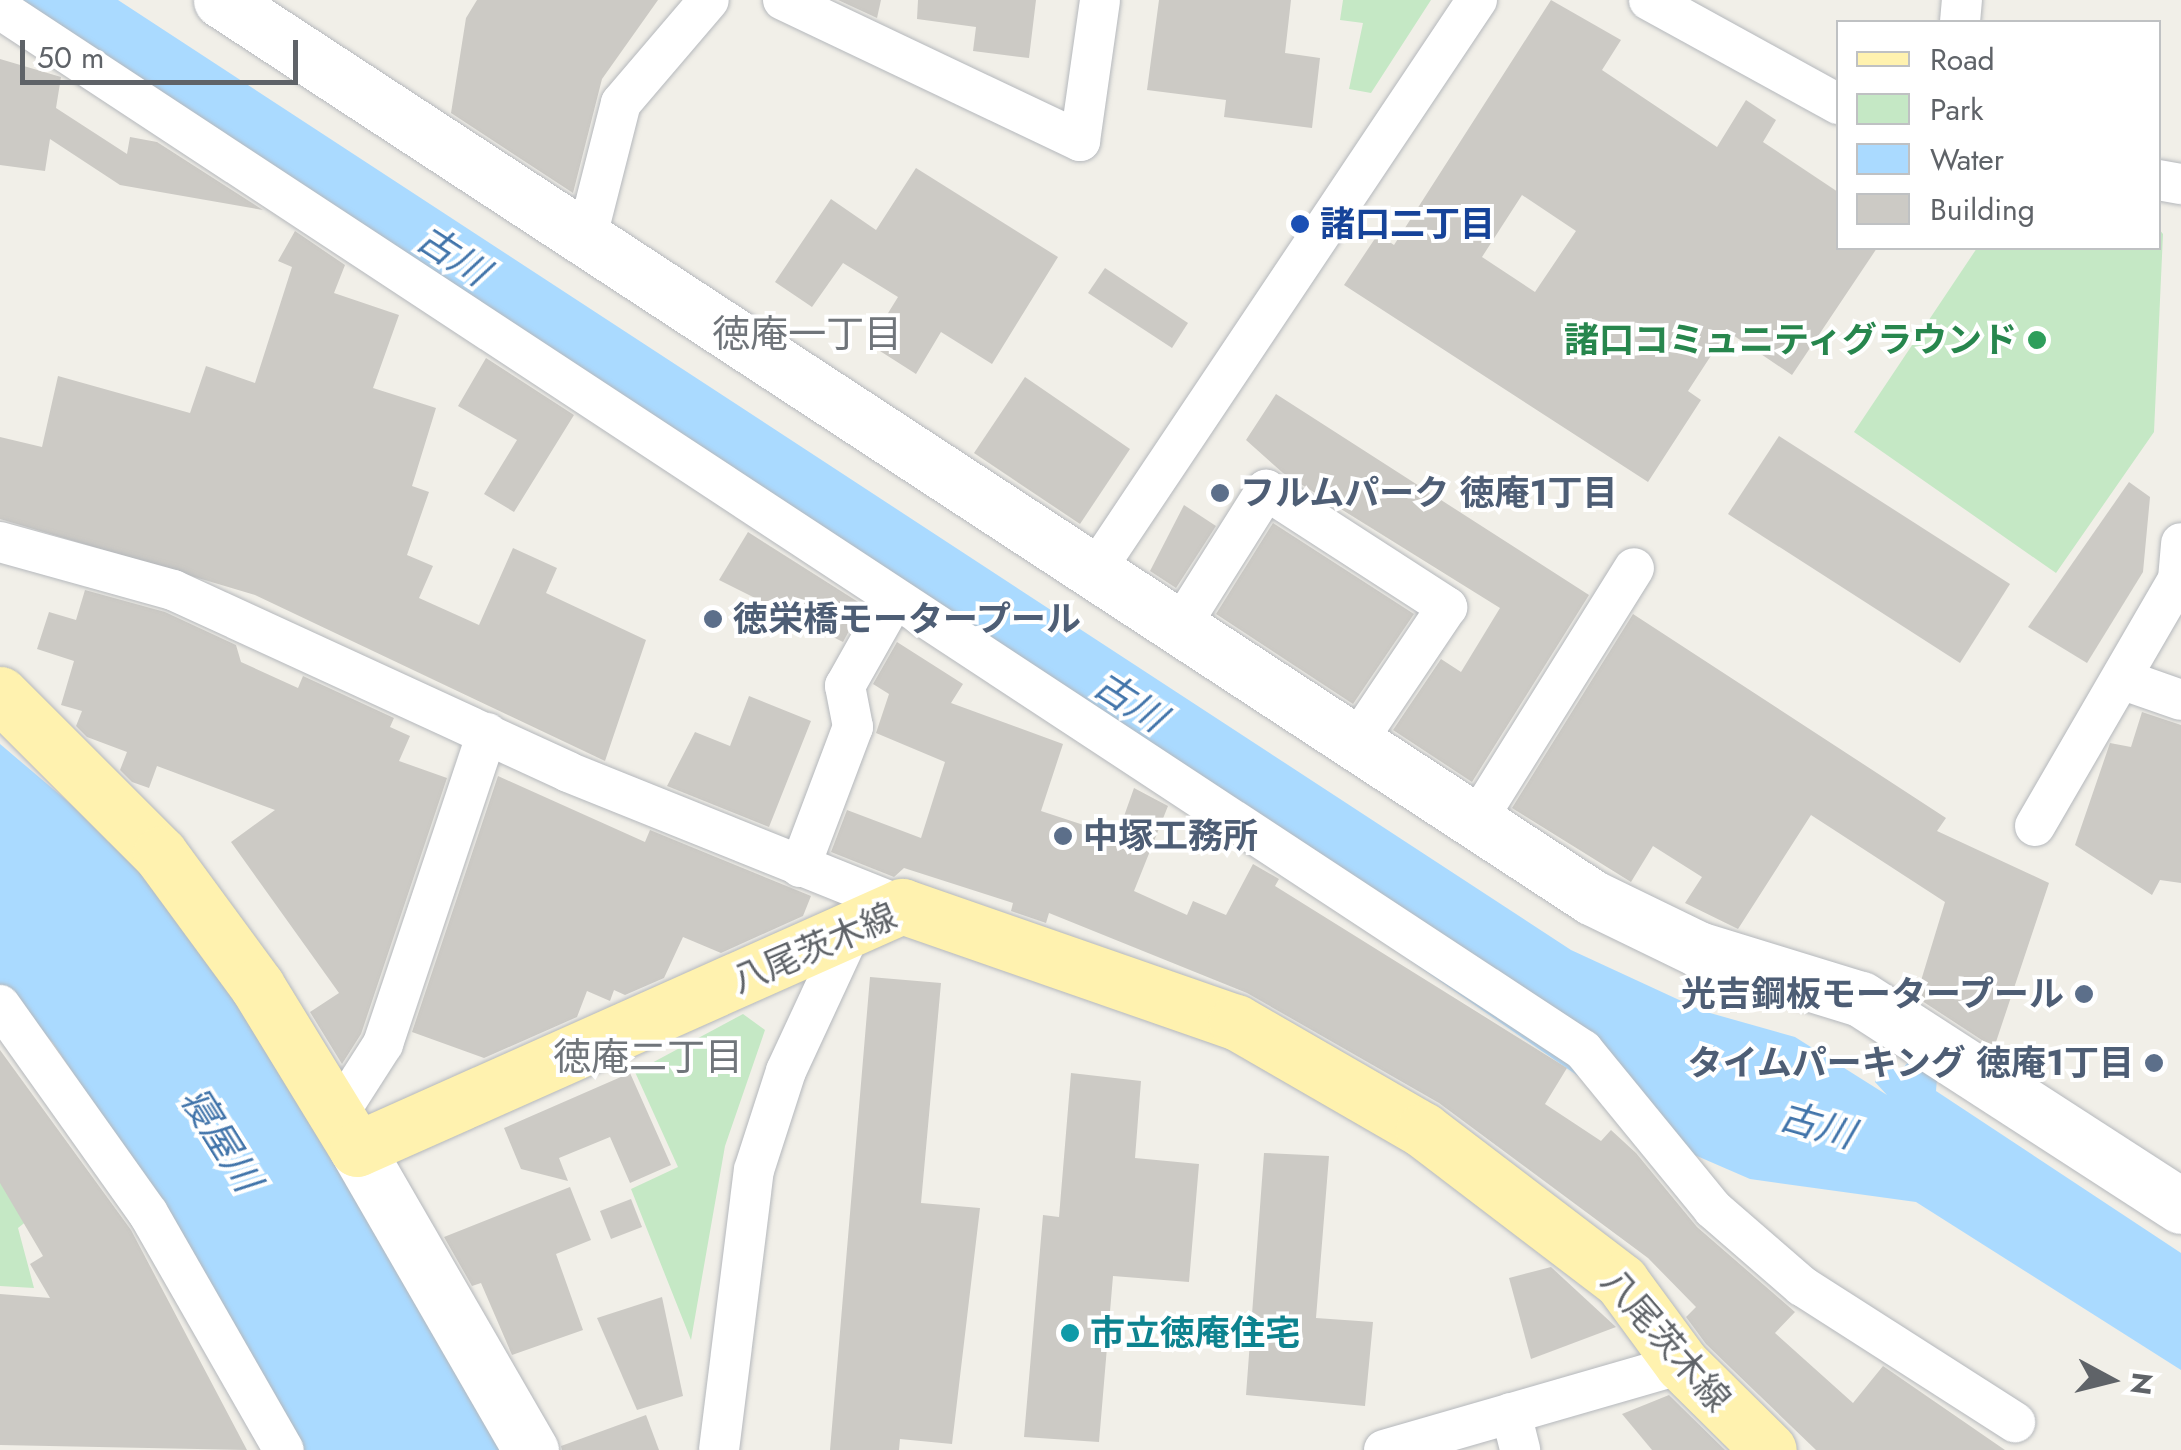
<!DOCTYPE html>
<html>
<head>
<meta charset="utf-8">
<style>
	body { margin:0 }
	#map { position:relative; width:2181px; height:1450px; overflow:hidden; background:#f1efe8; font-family:Jost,"Noto Sans JP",sans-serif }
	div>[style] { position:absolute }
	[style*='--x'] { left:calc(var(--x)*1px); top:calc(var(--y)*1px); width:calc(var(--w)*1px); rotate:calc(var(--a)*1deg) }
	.green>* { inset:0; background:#c5e8c5 }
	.water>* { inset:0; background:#aadaff }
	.building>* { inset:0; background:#cccac5 }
	.roads { filter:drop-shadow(0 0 2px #b5b8bc) drop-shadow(0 0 2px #b5b8bc) }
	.street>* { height:40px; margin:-20px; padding:0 20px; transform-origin:20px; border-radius:20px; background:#fff }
	.secondary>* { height:55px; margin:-27.5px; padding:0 27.5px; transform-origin:27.5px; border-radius:27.5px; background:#fff }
	.primary>* { height:55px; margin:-27.5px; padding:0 27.5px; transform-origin:27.5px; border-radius:27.5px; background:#fff2af }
	.dots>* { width:28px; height:28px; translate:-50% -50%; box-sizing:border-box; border:5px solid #fff; border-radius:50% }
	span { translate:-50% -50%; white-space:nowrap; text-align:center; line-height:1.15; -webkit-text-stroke:8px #fff; paint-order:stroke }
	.transit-label { font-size:35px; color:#164399; font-weight:700 }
	.left { translate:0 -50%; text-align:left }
	.leisure-label { font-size:35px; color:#27864d; font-weight:700 }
	.right { translate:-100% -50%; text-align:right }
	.service-label { font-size:35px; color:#4e5e75; font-weight:700 }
	.street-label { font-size:35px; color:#5f6368 }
	.culture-label { font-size:35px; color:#0d838f; font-weight:700 }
	.water-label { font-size:38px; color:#4174aa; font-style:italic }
	.neighbourhood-label { font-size:38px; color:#70757a }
	.legend { position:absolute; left:1836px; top:20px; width:325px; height:230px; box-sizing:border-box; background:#fff; border:2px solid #bfc1c3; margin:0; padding:12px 18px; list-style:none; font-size:30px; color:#5f6368 }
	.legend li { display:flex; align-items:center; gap:20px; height:50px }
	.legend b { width:50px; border:2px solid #bfc1c3 }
	.north { position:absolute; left:2061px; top:1330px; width:100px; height:100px; -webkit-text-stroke:8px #fff; paint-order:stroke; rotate:97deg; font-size:28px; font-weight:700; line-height:40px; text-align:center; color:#5f6368 }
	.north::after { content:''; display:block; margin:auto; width:35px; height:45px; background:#5f6368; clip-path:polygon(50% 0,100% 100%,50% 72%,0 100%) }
	.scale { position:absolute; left:20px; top:40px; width:278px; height:45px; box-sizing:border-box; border:5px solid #5f6368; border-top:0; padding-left:12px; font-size:30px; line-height:35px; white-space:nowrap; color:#5f6368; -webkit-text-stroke:8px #fff; paint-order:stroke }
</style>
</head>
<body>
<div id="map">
	<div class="green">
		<i style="clip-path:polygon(1343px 0,1431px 0,1371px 93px,1349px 89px,1363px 23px,1340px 20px)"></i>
		<i style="clip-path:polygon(2159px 229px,2163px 234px,2154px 432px,2056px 573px,1854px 432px,1977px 248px,2158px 248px)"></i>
		<i style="clip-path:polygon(743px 1014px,765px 1030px,725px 1146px,691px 1340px,631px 1189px,678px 1167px,635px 1072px)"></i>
		<i style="clip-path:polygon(0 1144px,43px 1208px,18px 1228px,34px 1288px,0 1286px)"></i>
	</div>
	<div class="water">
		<i style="clip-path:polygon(14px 0,118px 0,1571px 950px,1703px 1011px,1795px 1037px,1887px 1095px,1875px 1082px,1888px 1063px,1901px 1071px,1908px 1062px,1937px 1079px,1936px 1091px,2181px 1253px,2181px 1370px,1916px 1202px,1750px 1179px,1690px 1153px)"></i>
		<i style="clip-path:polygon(0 744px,125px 850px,211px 954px,509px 1450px,298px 1450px,121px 1145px,53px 1043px,0 986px)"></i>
	</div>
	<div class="building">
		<i style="clip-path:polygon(477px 0,658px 0,602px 79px,573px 193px,451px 113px,466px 18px)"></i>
		<i style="clip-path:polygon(838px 0,881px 0,877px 18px)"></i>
		<i style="clip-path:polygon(918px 0,1036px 0,1029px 58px,973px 51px,976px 27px,917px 19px)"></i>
		<i style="clip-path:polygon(1159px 0,1291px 0,1285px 53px,1320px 58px,1312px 128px,1224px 117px,1226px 100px,1147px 90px)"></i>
		<i style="clip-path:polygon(evenodd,1551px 0,1621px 40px,1602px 70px,1717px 147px,1746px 100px,1776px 120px,1763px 142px,1838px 192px,1838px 248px,1877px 248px,1792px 375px,1727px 331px,1688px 391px,1701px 400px,1648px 482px,1344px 285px,1378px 234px,1394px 245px,1551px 0,1522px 195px,1576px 231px,1535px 292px,1482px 257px,1522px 195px)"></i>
		<i style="clip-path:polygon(0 59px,61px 77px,56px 108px,127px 154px,130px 137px,157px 142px,263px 210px,120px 185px,50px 139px,45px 171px,0 165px)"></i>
		<i style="clip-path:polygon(916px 168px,1058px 257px,992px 364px,941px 332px,916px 374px,869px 344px,898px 297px,843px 263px,812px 307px,775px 282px,831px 199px,876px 230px)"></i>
		<i style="clip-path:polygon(295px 231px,345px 265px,334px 293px,399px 315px,373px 388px,436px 408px,412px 486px,429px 492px,407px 555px,433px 566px,419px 598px,479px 625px,513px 548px,557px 568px,546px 593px,646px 640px,605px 761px,255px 595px,0 519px,0 437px,42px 447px,58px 376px,190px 413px,206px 366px,255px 383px,292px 267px,278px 261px)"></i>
		<i style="clip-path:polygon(1105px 268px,1188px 323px,1172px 348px,1088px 293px)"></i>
		<i style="clip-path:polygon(486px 358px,574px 415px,514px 512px,484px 494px,517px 440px,458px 406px)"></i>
		<i style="clip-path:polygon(1025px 377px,1130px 449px,1080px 524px,974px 453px)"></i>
		<i style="clip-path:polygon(1276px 394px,1589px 595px,1472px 782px,1393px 730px,1441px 659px,1461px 672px,1500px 608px,1283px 473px,1246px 440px)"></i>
		<i style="clip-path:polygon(1779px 436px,2010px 584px,1960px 663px,1728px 514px)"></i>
		<i style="clip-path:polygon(2129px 482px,2150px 497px,2143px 572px,2087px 663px,2028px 627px)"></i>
		<i style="clip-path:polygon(1184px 505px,1216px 526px,1176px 588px,1150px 571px)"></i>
		<i style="clip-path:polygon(1273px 523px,1414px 614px,1353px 704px,1216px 614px)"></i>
		<i style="clip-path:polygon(748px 532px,863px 605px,843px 642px,719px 580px)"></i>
		<i style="clip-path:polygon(85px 590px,165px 612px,236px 645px,241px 662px,298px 688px,303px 676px,394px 718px,390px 727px,410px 736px,399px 761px,447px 778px,361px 1034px,342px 1064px,310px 1012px,339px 993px,231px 842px,275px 810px,157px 766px,149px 788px,132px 782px,120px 770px,127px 752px,87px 737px,76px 726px,82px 711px,61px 705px,74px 661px,37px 649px,49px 612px,76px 620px)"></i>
		<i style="clip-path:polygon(1633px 614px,1946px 818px,1937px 831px,2049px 883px,1994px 1048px,1916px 997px,1945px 902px,1811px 815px,1738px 929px,1685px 903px,1702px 877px,1653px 846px,1631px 882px,1512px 808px)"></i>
		<i style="clip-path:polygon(897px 642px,963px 684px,951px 703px,1063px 744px,1041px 811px,1117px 836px,1134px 788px,1168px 806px,1134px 891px,1187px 915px,1193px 901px,1226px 915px,1253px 864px,1279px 879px,1275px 886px,1567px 1068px,1545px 1104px,1601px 1141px,1611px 1130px,1636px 1153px,1697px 1227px,1795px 1312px,1775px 1333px,1853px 1403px,1883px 1366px,2005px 1450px,1816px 1450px,1706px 1344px,1686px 1317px,1696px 1307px,1648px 1258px,1439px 1103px,1247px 993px,1049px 913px,1046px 923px,1011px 911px,1013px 903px,904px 868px,894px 877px,831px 852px,847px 810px,921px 838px,945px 762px,876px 733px,889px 694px,873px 684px)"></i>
		<i style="clip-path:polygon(749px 696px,811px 721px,769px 827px,667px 786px,695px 732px,730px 746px)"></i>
		<i style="clip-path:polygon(2142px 712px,2181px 725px,2181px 883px,2160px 880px,2152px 895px,2075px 845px,2110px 743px,2131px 747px)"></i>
		<i style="clip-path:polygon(498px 776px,645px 842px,650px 830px,811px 896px,803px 916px,721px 953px,683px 937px,664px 978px,625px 995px,614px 990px,610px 1001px,587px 991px,577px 1017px,484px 1058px,412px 1032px)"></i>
		<i style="clip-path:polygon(870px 977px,941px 983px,921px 1203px,980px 1208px,952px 1444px,900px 1439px,899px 1450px,830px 1450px)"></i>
		<i style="clip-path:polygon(0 1050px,131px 1230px,247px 1450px,0 1445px,0 1294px,50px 1298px,30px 1264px,43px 1256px,0 1183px)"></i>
		<i style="clip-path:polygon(630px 1073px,671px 1165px,630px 1183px,610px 1137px,559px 1158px,568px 1181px,521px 1169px,504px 1128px)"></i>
		<i style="clip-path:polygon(1071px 1073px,1141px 1081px,1135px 1158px,1199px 1164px,1189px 1282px,1113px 1276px,1099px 1442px,1024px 1437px,1043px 1215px,1059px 1217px)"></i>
		<i style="clip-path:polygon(1264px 1153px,1329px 1156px,1316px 1318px,1373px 1322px,1365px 1406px,1246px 1395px)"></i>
		<i style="clip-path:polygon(570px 1187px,591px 1240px,556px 1254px,583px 1330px,512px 1355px,481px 1283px,472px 1286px,444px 1237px)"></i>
		<i style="clip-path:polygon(631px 1199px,642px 1227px,611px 1239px,600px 1211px)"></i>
		<i style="clip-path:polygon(1551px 1267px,1616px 1327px,1531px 1359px,1509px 1278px)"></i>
		<i style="clip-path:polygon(662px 1297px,683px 1396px,637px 1410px,597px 1318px)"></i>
		<i style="clip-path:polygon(1669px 1395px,1725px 1450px,1652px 1450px,1622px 1414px)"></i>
		<i style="clip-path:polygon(646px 1415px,659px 1450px,562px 1450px,561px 1446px)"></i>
	</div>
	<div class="roads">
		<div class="street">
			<i style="--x:783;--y:0;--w:329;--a:25.4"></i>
			<i style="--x:1080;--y:141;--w:142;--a:-81.9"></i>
			<i style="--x:1649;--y:0;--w:216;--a:28.8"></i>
			<i style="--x:0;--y:9;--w:1895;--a:33.33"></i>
			<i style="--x:1583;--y:1050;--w:205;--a:50.7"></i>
			<i style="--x:1713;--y:1209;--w:118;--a:40.9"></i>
			<i style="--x:1802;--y:1286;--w:253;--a:32.6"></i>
			<i style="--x:1960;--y:22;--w:22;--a:-85"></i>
			<i style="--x:2158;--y:180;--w:23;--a:10"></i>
			<i style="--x:586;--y:240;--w:141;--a:-75.7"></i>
			<i style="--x:621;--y:103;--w:135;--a:-49.5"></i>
			<i style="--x:0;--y:542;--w:180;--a:15.5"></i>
			<i style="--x:173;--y:590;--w:435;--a:24.7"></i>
			<i style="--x:568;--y:772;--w:360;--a:21.9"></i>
			<i style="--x:1095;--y:571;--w:687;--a:-56.22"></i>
			<i style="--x:1181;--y:625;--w:160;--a:-57.8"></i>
			<i style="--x:1266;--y:490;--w:216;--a:32.9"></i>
			<i style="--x:1447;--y:607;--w:161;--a:123.9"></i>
			<i style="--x:2124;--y:680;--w:60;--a:19.3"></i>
			<i style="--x:1476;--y:821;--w:298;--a:-58"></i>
			<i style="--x:2035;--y:826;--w:285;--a:-59.9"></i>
			<i style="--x:2178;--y:579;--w:36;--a:-85"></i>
			<i style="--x:800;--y:867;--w:150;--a:-69.3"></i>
			<i style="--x:853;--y:727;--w:42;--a:-101"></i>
			<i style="--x:845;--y:686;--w:100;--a:-60.6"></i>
			<i style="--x:0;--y:1005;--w:255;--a:54.6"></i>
			<i style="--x:148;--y:1213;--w:273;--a:60.2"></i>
			<i style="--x:335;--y:1119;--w:89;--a:-57.4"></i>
			<i style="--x:383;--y:1044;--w:328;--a:-71.5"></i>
			<i style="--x:1511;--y:1413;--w:38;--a:76"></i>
			<i style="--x:719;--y:1450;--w:282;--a:-82.9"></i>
			<i style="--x:754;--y:1170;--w:104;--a:-72.1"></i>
			<i style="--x:786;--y:1071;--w:150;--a:-65.1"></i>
			<i style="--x:1384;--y:1450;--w:310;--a:-16.1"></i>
		</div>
		<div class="secondary">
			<i style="--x:221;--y:0;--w:1638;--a:33.21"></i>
			<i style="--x:1591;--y:897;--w:119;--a:25.9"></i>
			<i style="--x:1698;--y:949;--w:170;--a:17.1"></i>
			<i style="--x:1861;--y:999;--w:381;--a:32.9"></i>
			<i style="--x:357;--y:1149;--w:348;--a:60"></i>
		</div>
		<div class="primary">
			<i style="--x:0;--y:694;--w:226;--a:45"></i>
			<i style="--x:160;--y:854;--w:164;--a:53.7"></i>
			<i style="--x:257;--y:986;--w:191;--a:58.5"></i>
			<i style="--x:357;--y:1149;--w:597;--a:-24.03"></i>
			<i style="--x:902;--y:906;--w:354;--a:19.2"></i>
			<i style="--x:1236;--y:1022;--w:216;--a:30"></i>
			<i style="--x:1423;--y:1130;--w:249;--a:37.3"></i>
			<i style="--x:1621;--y:1281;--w:103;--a:53.7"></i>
			<i style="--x:1682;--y:1364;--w:122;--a:44.7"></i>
		</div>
	</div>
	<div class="dots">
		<i style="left:1300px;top:224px;background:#1a4fb4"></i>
		<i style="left:2037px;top:340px;background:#2e9e5b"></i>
		<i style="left:1220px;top:493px;background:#5c6f8a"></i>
		<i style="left:713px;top:619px;background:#5c6f8a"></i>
		<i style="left:1063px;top:836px;background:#5c6f8a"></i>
		<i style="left:2084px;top:994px;background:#5c6f8a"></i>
		<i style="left:2154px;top:1063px;background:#5c6f8a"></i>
		<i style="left:1070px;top:1333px;background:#0f9aa8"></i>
	</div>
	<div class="transit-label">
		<span class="left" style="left:1320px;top:224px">諸口二丁目</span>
	</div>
	<div class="leisure-label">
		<span class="right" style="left:2017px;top:340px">諸口コミュニティグラウンド</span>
	</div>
	<div class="service-label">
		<span class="left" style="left:1240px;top:493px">フルムパーク 徳庵1丁目</span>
		<span class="left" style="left:733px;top:619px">徳栄橋モータープール</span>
		<span class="left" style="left:1083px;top:836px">中塚工務所</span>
		<span class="right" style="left:2064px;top:994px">光吉鋼板モータープール</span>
		<span class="right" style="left:2134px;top:1063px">タイムパーキング 徳庵1丁目</span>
	</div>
	<div class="street-label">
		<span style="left:814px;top:948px;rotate:-23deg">八尾茨木線</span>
		<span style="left:1666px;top:1340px;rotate:49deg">八尾茨木線</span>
	</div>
	<div class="culture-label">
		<span class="left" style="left:1090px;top:1333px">市立徳庵住宅</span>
	</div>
	<div class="water-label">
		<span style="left:453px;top:255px;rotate:33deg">古川</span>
		<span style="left:1130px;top:701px;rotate:33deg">古川</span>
		<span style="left:1817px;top:1125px;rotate:16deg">古川</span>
		<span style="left:221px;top:1139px;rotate:58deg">寝屋川</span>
	</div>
	<div class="neighbourhood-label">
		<span style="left:807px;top:334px">徳庵一丁目</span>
		<span style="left:648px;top:1057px">徳庵二丁目</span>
	</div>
	<ul class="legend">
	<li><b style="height:12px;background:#fff2af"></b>Road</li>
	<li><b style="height:28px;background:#c5e8c5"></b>Park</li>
	<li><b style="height:28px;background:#aadaff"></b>Water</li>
	<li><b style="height:28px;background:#cccac5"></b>Building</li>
	</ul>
	<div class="north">N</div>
	<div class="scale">50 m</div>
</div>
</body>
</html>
